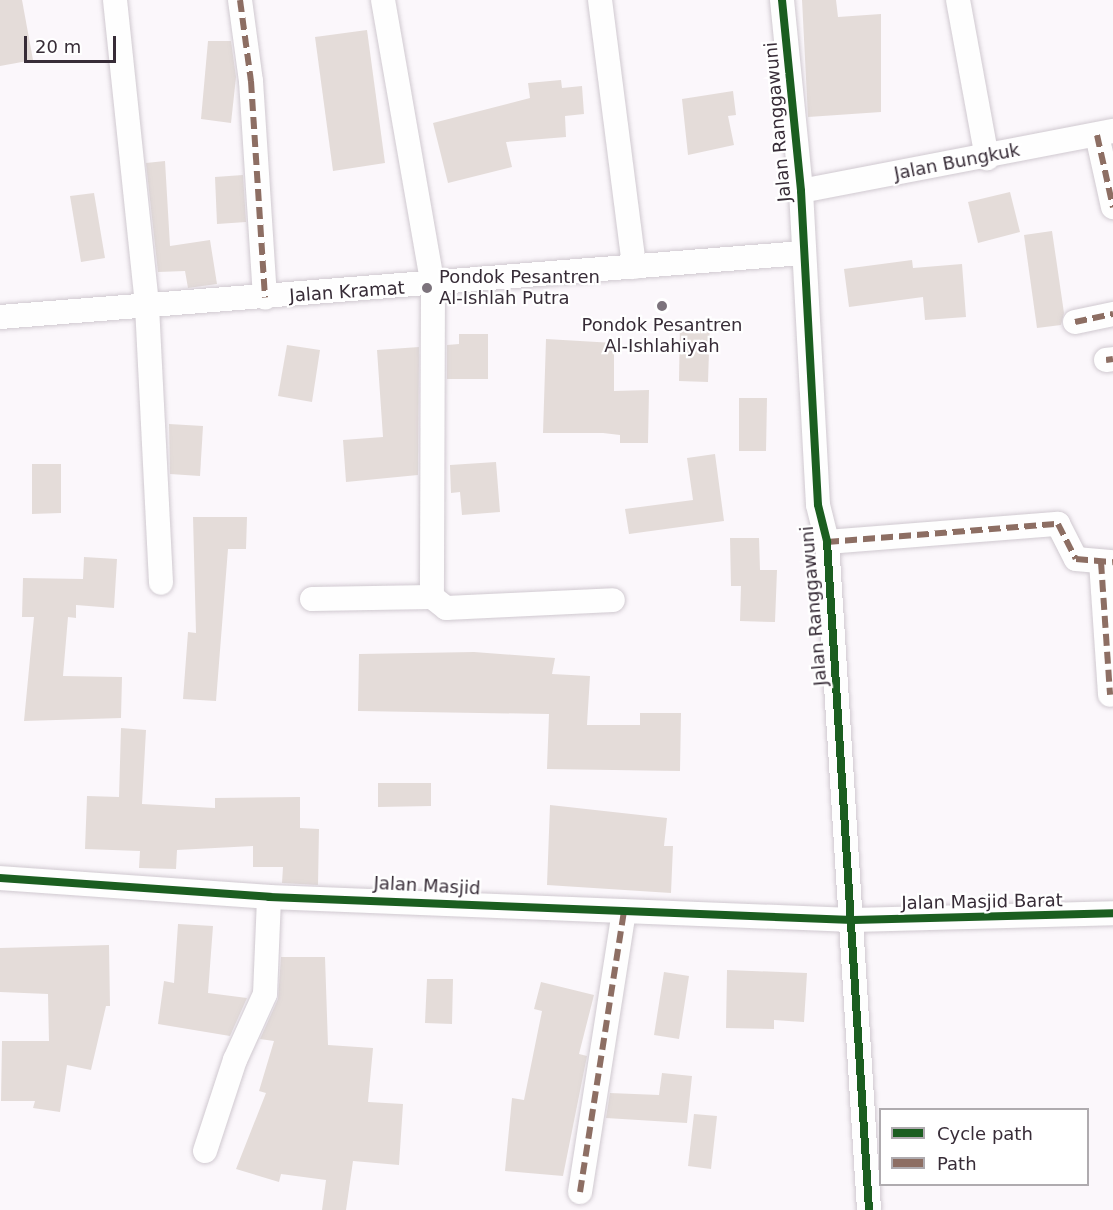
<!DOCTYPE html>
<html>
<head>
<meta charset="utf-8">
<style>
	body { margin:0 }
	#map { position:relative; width:1113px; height:1210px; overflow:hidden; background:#fbf7fb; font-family:"DejaVu Sans",sans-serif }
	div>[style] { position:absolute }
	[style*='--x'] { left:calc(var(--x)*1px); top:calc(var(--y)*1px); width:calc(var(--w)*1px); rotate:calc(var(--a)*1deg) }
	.building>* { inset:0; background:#e4dcd9 }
	.roads { filter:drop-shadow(0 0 2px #d0c9d0) drop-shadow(0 0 2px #d0c9d0) }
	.street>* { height:24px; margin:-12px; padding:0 12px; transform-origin:12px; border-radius:12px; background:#fefefe }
	.quiet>* { height:6px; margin-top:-3px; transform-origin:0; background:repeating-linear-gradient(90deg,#8d6e63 0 12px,transparent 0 18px) }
	.cycleway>* { height:8px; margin:-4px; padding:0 4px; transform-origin:4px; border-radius:4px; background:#1b5e20 }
	.dots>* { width:16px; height:16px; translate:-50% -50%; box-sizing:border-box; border:3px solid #fff; border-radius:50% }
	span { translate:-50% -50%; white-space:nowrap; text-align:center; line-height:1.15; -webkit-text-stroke:4.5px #fff; paint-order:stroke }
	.street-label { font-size:18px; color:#372c37 }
	.poi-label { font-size:18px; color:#372c37 }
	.left { translate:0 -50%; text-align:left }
	.legend { position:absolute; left:879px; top:1108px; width:210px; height:78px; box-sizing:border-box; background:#fff; border:2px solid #afabaf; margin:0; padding:8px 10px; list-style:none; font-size:18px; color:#372c37 }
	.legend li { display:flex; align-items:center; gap:12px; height:30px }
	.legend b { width:30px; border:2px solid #afabaf }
	.scale { position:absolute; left:24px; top:36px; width:92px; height:27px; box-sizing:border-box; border:3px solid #372c37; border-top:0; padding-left:8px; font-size:18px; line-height:21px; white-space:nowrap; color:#372c37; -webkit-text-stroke:4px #fff; paint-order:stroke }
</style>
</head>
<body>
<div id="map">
	<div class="building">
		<i style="clip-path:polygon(0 0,22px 0,33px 60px,0 66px)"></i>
		<i style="clip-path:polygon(802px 0,836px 0,838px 17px,881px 14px,881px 112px,808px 117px)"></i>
		<i style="clip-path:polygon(367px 30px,385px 163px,333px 171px,315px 37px)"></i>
		<i style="clip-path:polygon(208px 41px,231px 41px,236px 77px,231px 123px,201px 119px)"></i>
		<i style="clip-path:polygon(561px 80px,562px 88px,582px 86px,584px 114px,565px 116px,566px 137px,506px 142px,512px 167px,448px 183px,433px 123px,530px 98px,528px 83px)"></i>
		<i style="clip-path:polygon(733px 91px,736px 115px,728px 116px,734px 145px,688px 155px,682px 99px)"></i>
		<i style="clip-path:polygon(165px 161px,170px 246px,210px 240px,217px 284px,188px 288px,185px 271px,158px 272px,146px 163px)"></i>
		<i style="clip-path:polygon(243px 175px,246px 222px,217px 224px,215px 177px)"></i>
		<i style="clip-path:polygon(1010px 192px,1020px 232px,978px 243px,968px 202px)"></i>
		<i style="clip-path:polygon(94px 193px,105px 258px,81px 262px,70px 196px)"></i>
		<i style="clip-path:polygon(1052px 231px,1064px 313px,1061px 325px,1037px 328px,1024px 235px)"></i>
		<i style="clip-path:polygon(912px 260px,913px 268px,962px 264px,966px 317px,925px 320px,923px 297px,849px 307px,844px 269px)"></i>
		<i style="clip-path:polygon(680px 321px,710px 321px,708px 382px,679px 381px)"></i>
		<i style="clip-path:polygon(459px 334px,488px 334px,488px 379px,447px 379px,447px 345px,459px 344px)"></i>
		<i style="clip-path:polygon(546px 339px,614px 343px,614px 391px,649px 390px,648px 443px,620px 443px,620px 435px,603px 433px,543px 433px)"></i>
		<i style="clip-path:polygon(287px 345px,320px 350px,312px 402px,278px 396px)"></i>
		<i style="clip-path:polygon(419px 347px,418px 475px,346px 482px,343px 440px,383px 437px,377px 350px)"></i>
		<i style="clip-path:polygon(739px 398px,767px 398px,766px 451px,739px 451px)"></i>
		<i style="clip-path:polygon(169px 424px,203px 426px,200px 476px,170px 474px)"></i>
		<i style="clip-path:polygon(715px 454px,724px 521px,629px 534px,625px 509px,693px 500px,687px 458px)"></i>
		<i style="clip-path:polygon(496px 462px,500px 512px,462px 515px,460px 492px,451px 493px,450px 465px)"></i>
		<i style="clip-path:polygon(32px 464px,61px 464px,61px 513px,32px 514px)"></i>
		<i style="clip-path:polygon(193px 517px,247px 517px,246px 549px,228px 549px,216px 701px,183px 699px,188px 632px,196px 633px)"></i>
		<i style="clip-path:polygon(730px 538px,759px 538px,760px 570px,777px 570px,775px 622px,740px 621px,741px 586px,731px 586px)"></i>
		<i style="clip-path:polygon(84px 557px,117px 559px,114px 608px,76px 605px,76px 618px,68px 617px,63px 676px,122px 677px,121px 718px,24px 721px,34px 617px,22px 617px,23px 578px,83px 579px)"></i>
		<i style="clip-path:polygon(474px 652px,555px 658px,552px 674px,590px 676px,587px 725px,640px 725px,640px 713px,681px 713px,680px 771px,547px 769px,549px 714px,358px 711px,359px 654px)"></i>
		<i style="clip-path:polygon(121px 728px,146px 730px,142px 804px,215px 808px,215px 798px,300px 797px,300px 828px,319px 829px,318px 885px,282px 883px,283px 867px,253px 867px,253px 846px,177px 850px,176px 869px,139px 868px,140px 851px,85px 849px,87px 796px,119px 797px)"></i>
		<i style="clip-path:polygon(378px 783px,431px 783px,431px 806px,378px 807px)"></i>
		<i style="clip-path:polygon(550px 805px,667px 818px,664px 846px,673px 846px,671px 893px,547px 885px)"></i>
		<i style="clip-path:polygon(178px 924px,213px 926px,208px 993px,247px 998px,230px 1036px,158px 1024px,164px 981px,174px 983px)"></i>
		<i style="clip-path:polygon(109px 945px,110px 1006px,106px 1006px,91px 1070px,67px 1065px,60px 1112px,33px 1108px,35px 1101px,1px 1101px,2px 1041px,49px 1041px,48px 994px,0 992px,0 948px)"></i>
		<i style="clip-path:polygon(281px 957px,325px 957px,328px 1045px,373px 1048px,368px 1102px,403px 1104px,399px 1165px,353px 1161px,346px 1210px,322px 1210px,326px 1180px,281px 1174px,279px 1182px,236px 1169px,266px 1093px,259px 1091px,274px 1041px,260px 1039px,278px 999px)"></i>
		<i style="clip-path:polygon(727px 970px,807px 973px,804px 1022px,774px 1020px,774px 1029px,726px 1028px)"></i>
		<i style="clip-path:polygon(664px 972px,689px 976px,679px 1039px,654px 1035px)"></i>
		<i style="clip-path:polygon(427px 979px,453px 979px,452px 1024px,425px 1023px)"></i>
		<i style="clip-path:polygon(541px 982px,594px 995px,579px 1054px,587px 1056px,563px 1176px,505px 1171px,512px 1098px,524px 1100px,542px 1011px,534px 1009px)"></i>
		<i style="clip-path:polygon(662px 1073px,692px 1076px,687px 1123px,606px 1118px,610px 1093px,659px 1095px)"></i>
		<i style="clip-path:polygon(694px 1114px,717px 1116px,711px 1169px,688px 1166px)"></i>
	</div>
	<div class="roads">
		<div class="street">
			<i style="--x:115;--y:0;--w:308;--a:84"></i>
			<i style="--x:147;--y:306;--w:277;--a:87.1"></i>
			<i style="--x:240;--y:0;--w:82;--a:82.3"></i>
			<i style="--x:251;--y:81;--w:217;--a:86.3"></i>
			<i style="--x:383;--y:0;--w:290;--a:80.1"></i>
			<i style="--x:433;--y:286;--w:311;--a:90.2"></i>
			<i style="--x:432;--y:597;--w:18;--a:38"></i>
			<i style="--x:446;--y:608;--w:167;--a:-2.7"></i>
			<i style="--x:600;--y:0;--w:269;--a:82.7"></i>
			<i style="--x:782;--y:0;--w:192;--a:84.3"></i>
			<i style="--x:801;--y:191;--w:314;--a:86.9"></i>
			<i style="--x:818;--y:505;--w:38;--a:76"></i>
			<i style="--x:827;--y:542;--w:669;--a:86.4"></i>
			<i style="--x:958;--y:0;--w:161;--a:79.6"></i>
			<i style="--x:1097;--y:135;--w:74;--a:77.5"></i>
			<i style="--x:801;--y:191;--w:318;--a:-10.9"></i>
			<i style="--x:0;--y:317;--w:805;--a:-4.56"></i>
			<i style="--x:1075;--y:322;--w:39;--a:-12"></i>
			<i style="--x:1106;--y:360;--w:7;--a:-8"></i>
			<i style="--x:827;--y:542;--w:232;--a:-4.5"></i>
			<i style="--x:1058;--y:524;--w:39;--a:63"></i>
			<i style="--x:1076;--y:559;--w:37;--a:5"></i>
			<i style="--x:1101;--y:562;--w:133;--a:86.1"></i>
			<i style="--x:312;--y:599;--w:120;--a:-1"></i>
			<i style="--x:0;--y:878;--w:270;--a:4"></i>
			<i style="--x:269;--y:897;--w:584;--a:2.26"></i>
			<i style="--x:853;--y:920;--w:260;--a:-1.5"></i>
			<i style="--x:205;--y:1151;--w:96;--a:-71.8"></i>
			<i style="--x:235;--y:1060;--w:72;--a:-65.6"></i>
			<i style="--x:265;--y:994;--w:97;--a:-87.6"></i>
			<i style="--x:580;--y:1192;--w:284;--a:-81.1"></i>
		</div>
	</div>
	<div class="quiet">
		<i style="--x:240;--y:0;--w:82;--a:82.3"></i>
		<i style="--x:251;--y:81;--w:217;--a:86.3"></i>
		<i style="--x:1097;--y:135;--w:74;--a:77.5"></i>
		<i style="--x:1075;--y:322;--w:39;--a:-12"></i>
		<i style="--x:1106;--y:360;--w:7;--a:-8"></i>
		<i style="--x:827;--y:542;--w:232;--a:-4.5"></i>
		<i style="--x:1058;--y:524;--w:39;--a:63"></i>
		<i style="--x:1076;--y:559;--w:37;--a:5"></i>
		<i style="--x:1101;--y:562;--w:133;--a:86.1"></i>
		<i style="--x:580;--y:1192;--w:284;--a:-81.1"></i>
	</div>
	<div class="cycleway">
		<i style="--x:782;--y:0;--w:192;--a:84.3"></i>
		<i style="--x:801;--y:191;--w:314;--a:86.9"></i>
		<i style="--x:818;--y:505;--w:38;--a:76"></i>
		<i style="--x:827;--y:542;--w:669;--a:86.4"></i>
		<i style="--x:0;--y:878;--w:270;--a:4"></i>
		<i style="--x:269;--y:897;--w:584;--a:2.26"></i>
		<i style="--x:853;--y:920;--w:260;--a:-1.5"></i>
	</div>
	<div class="dots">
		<i style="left:427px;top:288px;background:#7c737c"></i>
		<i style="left:662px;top:306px;background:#7c737c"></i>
	</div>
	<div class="street-label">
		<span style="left:778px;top:122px;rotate:-95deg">Jalan Ranggawuni</span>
		<span style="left:957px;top:162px;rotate:-11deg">Jalan Bungkuk</span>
		<span style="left:347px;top:292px;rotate:-4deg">Jalan Kramat</span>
		<span style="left:814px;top:606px;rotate:-95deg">Jalan Ranggawuni</span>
		<span style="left:427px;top:886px;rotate:3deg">Jalan Masjid</span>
		<span style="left:982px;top:902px;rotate:-1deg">Jalan Masjid Barat</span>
	</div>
	<div class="poi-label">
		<span class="left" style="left:439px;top:288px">Pondok Pesantren<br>Al-Ishlah Putra</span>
		<span style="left:662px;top:336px">Pondok Pesantren<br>Al-Ishlahiyah</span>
	</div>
	<ul class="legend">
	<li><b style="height:8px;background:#1b5e20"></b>Cycle path</li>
	<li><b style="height:8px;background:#8d6e63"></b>Path</li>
	</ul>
	<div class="scale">20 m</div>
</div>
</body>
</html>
